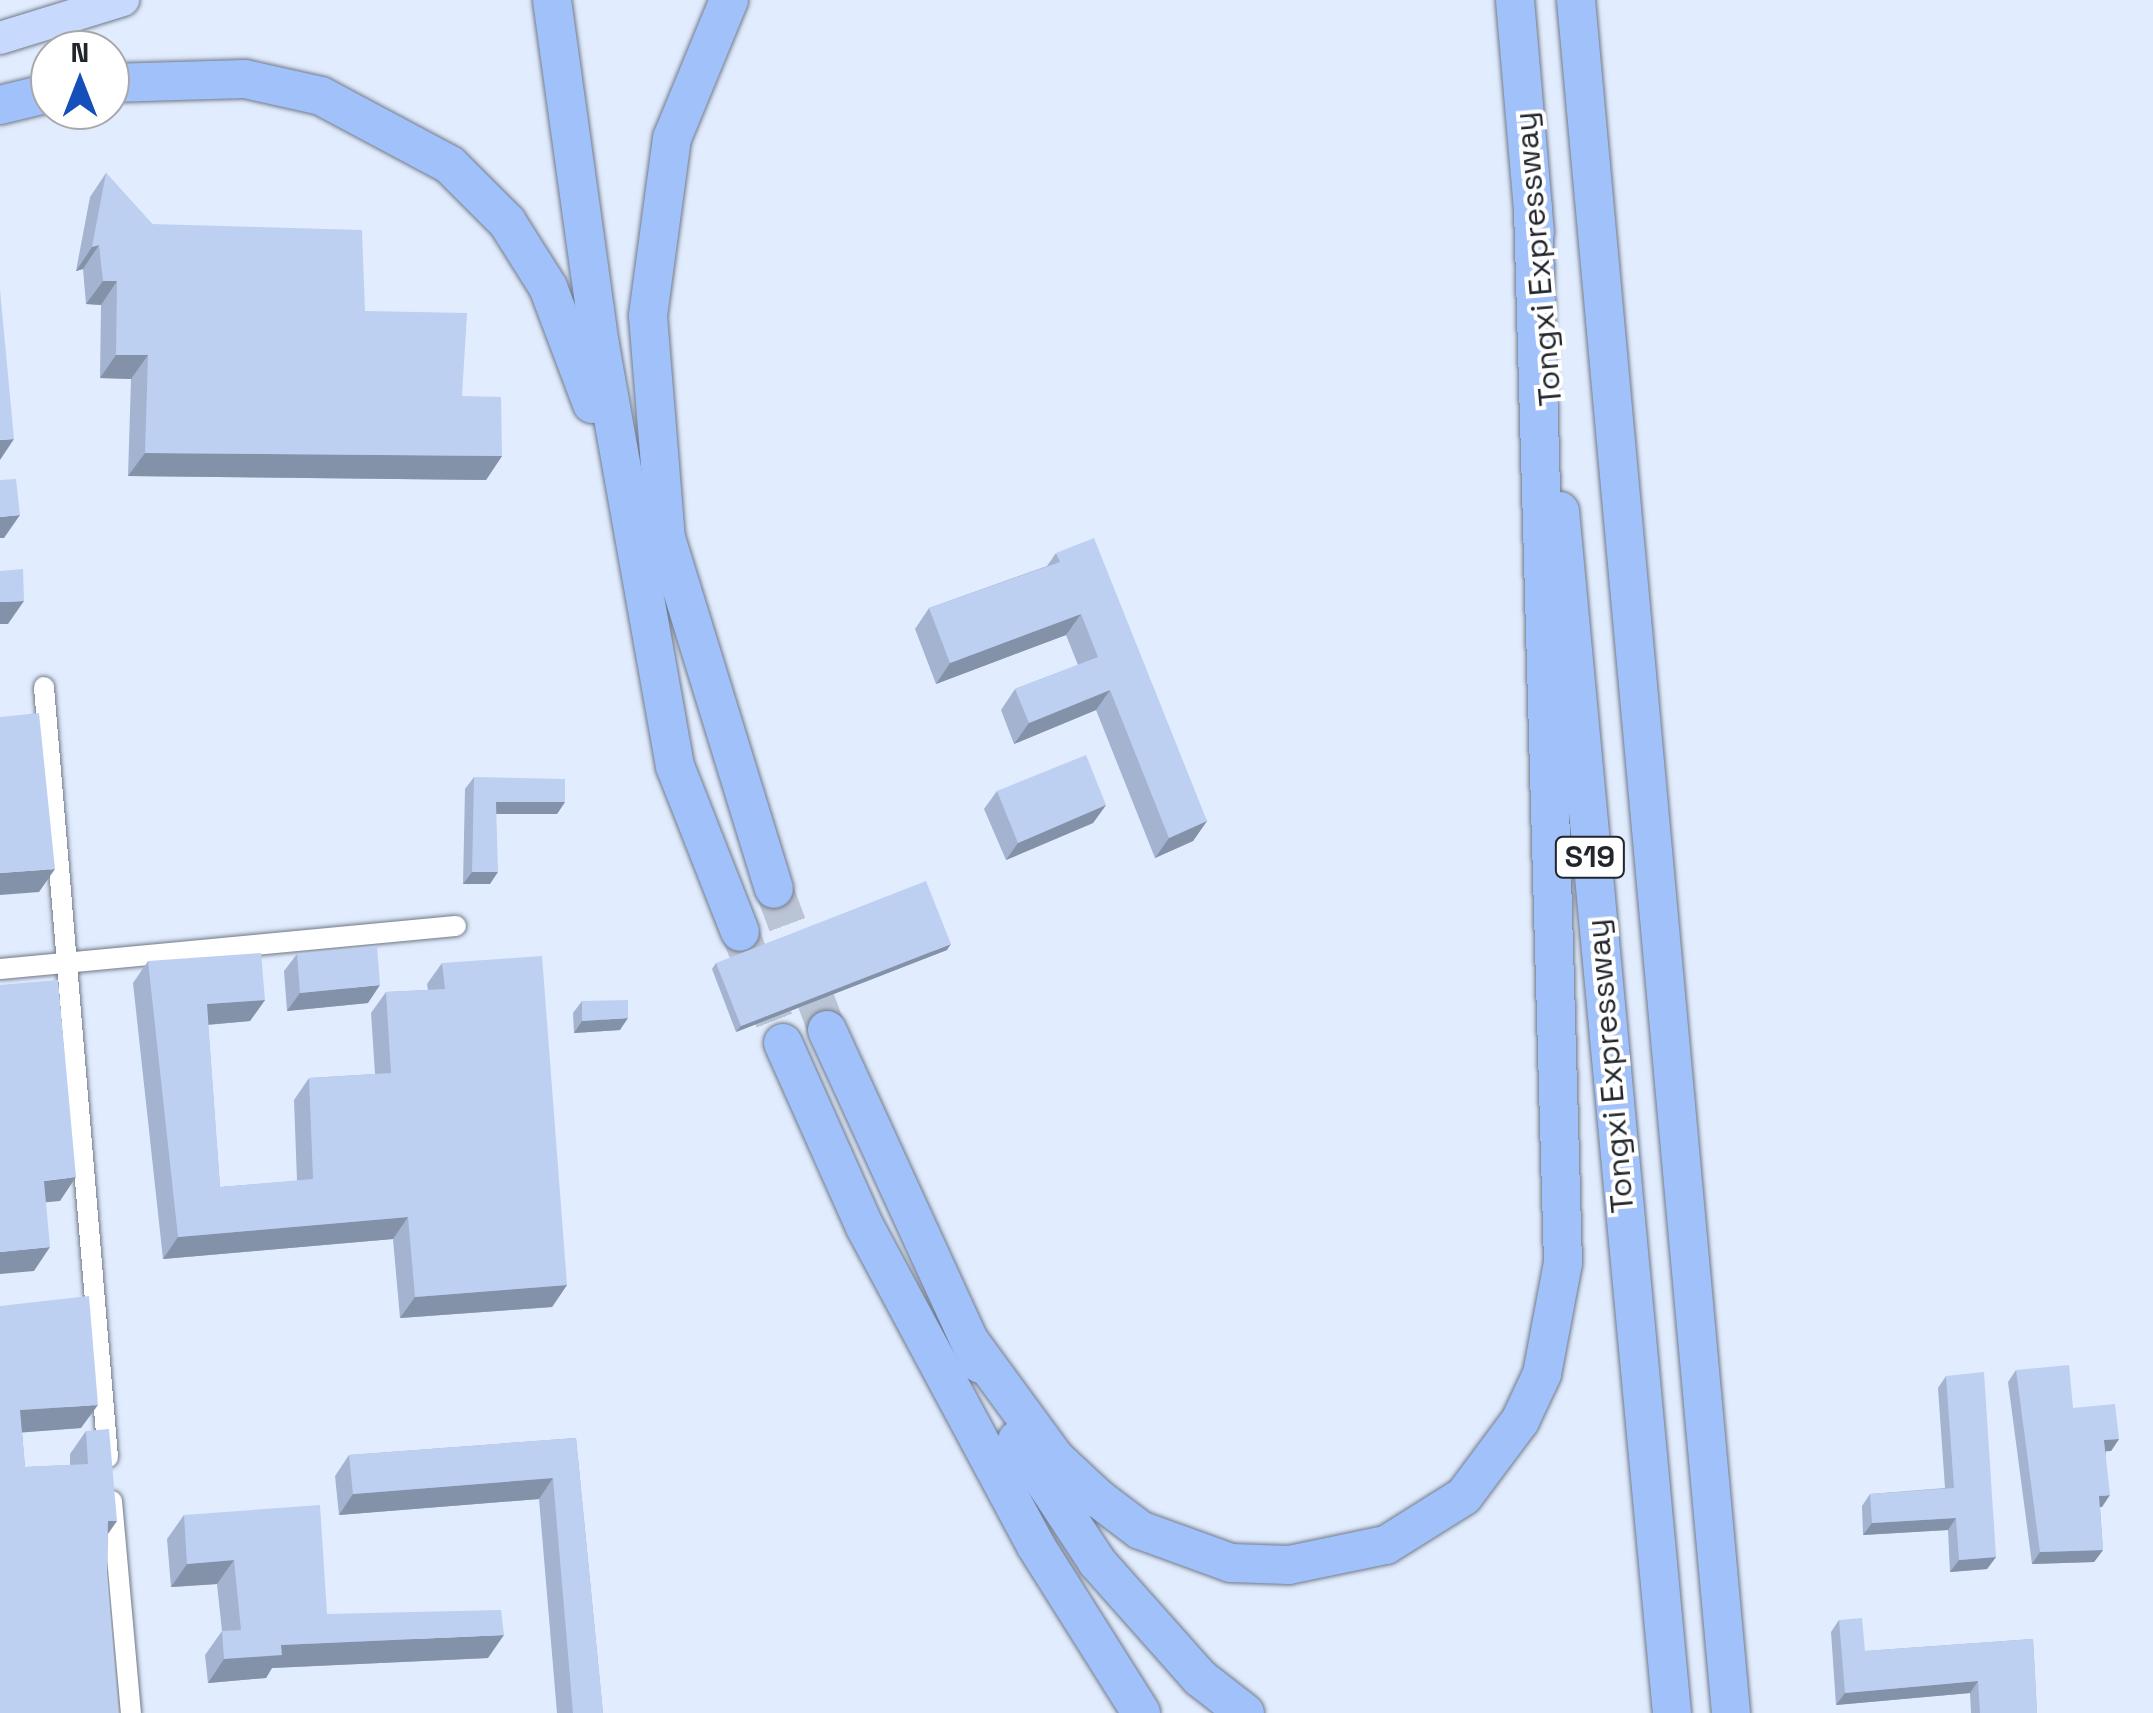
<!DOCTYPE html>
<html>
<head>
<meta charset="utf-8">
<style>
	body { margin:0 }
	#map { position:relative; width:2153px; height:1713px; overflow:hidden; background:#e1ecfe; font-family:"Space Grotesk",sans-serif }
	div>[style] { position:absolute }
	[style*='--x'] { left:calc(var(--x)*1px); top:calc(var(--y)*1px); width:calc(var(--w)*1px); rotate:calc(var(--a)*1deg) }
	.highway-tunnel>* { height:38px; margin-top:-19px; transform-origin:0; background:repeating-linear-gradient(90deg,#bbc4d4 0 38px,transparent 0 57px) }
	.roads { filter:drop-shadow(0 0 2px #707988) drop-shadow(0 0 2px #707988) }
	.street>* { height:20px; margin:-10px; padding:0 10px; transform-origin:10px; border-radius:10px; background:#fff }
	.primary>* { height:32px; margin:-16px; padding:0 16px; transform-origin:16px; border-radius:16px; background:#c7dafd }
	.highway>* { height:38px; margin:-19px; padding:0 19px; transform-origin:19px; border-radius:19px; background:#a1c1fb }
	.wall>* { inset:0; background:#a3b3d0 }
	.shaded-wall>* { inset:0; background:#8492a9 }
	.building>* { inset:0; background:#bdd0f2 }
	span { translate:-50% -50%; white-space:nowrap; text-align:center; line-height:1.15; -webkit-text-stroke:8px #fff; paint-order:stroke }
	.shield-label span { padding:2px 8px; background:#fff; border:2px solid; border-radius:8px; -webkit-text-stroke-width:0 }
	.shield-label { font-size:30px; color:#22262c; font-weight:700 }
	.street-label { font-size:32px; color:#22262c }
	.north { position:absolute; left:30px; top:30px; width:100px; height:100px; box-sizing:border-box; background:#fff; border:2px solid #a7a8ab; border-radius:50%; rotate:0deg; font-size:28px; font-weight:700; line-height:40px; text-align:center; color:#22262c }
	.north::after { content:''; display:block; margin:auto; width:35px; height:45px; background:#164eba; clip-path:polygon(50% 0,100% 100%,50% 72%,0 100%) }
</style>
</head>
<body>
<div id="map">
	<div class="highway-tunnel">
		<i style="--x:774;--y:889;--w:151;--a:69.4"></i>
		<i style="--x:740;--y:932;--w:119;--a:68.8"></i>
	</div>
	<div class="roads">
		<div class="street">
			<i style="--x:44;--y:687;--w:773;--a:85.25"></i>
			<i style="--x:0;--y:969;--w:458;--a:-5.4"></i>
			<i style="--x:112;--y:1501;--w:213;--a:84.9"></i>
		</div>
		<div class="primary">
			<i style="--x:0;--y:38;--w:129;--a:-17.2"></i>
		</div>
		<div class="highway">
			<i style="--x:552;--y:0;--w:348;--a:82.1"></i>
			<i style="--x:600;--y:345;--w:428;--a:79.9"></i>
			<i style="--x:675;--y:766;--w:178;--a:68.6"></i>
			<i style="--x:729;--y:0;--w:149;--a:112.4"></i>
			<i style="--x:672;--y:138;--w:180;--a:97.7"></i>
			<i style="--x:648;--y:316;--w:223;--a:85.4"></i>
			<i style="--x:666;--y:538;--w:367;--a:72.9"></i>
			<i style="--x:1515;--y:0;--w:233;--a:85.1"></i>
			<i style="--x:1576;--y:0;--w:1720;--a:84.83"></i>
			<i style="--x:110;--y:83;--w:135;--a:-1.7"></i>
			<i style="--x:245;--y:79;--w:78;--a:12.6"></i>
			<i style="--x:321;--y:96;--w:146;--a:28.1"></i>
			<i style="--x:450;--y:165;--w:81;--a:45"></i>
			<i style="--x:507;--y:222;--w:77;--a:57.8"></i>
			<i style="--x:548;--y:287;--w:125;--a:69.4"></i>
			<i style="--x:0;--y:105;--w:51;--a:-13.5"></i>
			<i style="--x:1560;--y:511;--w:1207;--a:84.68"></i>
			<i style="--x:827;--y:1030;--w:367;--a:65.4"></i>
			<i style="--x:783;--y:1043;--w:201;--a:66"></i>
			<i style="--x:865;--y:1227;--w:362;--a:61.8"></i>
			<i style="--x:1036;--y:1546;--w:197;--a:57.8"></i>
			<i style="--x:971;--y:1343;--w:144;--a:53.8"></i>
			<i style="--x:1056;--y:1459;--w:59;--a:42.9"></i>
			<i style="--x:1099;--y:1499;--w:51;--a:37.1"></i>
			<i style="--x:1140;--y:1530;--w:97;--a:19.9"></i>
			<i style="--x:1231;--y:1563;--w:58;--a:2"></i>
			<i style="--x:1289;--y:1565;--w:99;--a:-11.7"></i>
			<i style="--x:1386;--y:1545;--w:92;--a:-32.1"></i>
			<i style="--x:1464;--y:1496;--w:94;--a:-53.3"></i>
			<i style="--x:1520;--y:1421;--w:52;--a:-64.9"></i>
			<i style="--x:1542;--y:1374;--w:113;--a:-79.3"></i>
			<i style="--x:1563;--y:1263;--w:1056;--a:-91.63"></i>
			<i style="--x:1017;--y:1440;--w:146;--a:56.7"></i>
			<i style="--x:1097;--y:1562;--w:155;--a:48.4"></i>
			<i style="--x:1200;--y:1678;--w:57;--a:37.9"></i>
		</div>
	</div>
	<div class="wall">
		<i style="clip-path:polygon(106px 173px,152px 224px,365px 311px,462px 396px,502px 456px,486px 480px,128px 476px,131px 379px,100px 378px,101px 305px,86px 304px,83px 269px,76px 271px,90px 197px)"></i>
		<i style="clip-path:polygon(1056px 553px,1207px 821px,1193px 841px,1155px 858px,1096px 710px,1014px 744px,1001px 710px,1015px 689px,1078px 665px,1066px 635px,936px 684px,915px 629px,929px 608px,1047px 566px)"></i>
		<i style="clip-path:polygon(474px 777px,565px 802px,557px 814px,496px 814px,490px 884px,463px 884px,465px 789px)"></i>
		<i style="clip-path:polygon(997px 791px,1106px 805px,1093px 823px,1006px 860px,984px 809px)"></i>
		<i style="clip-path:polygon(947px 950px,736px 1032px,712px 969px,716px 963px)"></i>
		<i style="clip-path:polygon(297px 954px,368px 1003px,287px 1011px,284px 971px)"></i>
		<i style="clip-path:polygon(148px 961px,265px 1000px,250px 1021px,208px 1025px,220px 1187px,297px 1181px,294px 1100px,309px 1078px,375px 1074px,371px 1013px,386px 992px,428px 990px,427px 984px,442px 963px,567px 1285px,552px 1307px,400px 1318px,393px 1239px,163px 1259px,133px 983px)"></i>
		<i style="clip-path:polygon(582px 1001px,620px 1030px,574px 1033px,573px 1013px)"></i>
		<i style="clip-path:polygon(0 1306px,81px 1428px,22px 1432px,25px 1467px,70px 1465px,70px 1454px,86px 1431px,108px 1534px,107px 1572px,0 1713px)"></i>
		<i style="clip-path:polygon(2016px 1370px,2119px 1439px,2111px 1451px,2106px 1451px,2102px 1507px,2100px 1507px,2103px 1550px,2094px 1562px,2032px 1564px,2008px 1382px)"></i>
		<i style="clip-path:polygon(1946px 1376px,1996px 1557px,1987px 1569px,1950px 1572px,1948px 1530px,1863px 1535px,1862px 1506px,1870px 1494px,1945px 1488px,1938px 1388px)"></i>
		<i style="clip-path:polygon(576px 1438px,603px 1713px,557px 1713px,539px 1499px,339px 1515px,335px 1476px,349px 1455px)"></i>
		<i style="clip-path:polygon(184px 1515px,327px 1614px,488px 1658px,272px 1668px,266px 1678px,208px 1683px,205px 1655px,222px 1631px,217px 1584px,171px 1587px,167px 1539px)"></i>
		<i style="clip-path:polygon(1839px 1620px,1865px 1651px,2033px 1639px,2037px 1713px,1971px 1713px,1970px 1693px,1836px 1705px,1831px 1632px)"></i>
	</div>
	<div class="shaded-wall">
		<i style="clip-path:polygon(99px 245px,83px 269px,76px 271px,92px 247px)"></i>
		<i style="clip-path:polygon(103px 281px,117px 281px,101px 305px,86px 304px)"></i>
		<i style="clip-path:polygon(116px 355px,148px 355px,131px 379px,100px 378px)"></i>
		<i style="clip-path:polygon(14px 439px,0 460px,0 440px)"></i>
		<i style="clip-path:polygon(145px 453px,502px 456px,486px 480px,128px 476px)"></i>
		<i style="clip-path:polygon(20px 515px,4px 538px,0 538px,0 517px)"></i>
		<i style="clip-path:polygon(24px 601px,8px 624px,0 624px,0 602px)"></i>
		<i style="clip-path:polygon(1081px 614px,1066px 635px,936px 684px,950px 663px)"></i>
		<i style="clip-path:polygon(1110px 690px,1096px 710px,1014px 744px,1029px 723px)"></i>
		<i style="clip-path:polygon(496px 802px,565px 802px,557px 814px,487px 814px)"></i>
		<i style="clip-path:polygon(1106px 805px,1093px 823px,1006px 860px,1018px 843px)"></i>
		<i style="clip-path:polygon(1207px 821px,1193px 841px,1155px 858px,1169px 838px)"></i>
		<i style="clip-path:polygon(55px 869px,39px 892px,0 895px,0 873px)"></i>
		<i style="clip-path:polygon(472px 872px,498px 872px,490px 884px,463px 884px)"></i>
		<i style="clip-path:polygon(951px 944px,947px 950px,736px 1032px,741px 1026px)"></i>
		<i style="clip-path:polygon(380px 985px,368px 1003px,287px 1011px,300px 993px)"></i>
		<i style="clip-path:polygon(265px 1000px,250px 1021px,192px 1026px,207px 1004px)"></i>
		<i style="clip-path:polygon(628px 1018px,620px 1030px,574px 1033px,582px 1021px)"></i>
		<i style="clip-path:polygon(76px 1177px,60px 1201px,27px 1204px,44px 1181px)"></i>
		<i style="clip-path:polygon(408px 1217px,393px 1239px,163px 1259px,178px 1237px)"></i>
		<i style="clip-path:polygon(50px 1247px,34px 1271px,0 1274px,0 1252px)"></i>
		<i style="clip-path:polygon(567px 1285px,552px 1307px,400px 1318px,415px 1297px)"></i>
		<i style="clip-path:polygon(98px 1405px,81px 1428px,3px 1434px,20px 1410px)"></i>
		<i style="clip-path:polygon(2119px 1439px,2111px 1451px,2096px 1452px,2104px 1440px)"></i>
		<i style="clip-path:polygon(553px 1478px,539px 1499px,339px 1515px,353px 1494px)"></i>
		<i style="clip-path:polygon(2110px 1495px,2102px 1507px,2091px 1508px,2099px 1496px)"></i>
		<i style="clip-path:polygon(1956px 1518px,1948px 1530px,1863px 1535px,1872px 1523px)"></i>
		<i style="clip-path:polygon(108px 1521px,117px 1521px,101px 1544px)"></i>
		<i style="clip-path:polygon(2103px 1550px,2094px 1562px,2032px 1564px,2040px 1552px)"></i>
		<i style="clip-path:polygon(1996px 1557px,1987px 1569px,1950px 1572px,1959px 1560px)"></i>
		<i style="clip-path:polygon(234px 1560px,217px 1584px,171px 1587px,187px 1564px)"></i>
		<i style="clip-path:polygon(504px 1635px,488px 1658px,272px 1668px,266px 1678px,208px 1683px,224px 1659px,281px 1645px)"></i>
		<i style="clip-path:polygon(1978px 1681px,1970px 1693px,1836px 1705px,1845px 1693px)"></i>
	</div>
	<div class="building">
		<i style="clip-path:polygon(106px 173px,152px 224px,362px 230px,365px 311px,467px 313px,462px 396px,501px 397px,502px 456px,145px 453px,148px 355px,116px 355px,117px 281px,103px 281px,99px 245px,92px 247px)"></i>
		<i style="clip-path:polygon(0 290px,14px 439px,0 440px)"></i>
		<i style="clip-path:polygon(16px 479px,20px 515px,0 517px,0 480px)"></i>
		<i style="clip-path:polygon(1094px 538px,1207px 821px,1169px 838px,1110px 690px,1029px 723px,1015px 689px,1098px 657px,1081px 614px,950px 663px,929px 608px,1060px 562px,1056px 553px)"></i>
		<i style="clip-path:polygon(23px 569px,24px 601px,0 602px,0 571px)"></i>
		<i style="clip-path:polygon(39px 713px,55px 869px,0 873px,0 717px)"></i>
		<i style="clip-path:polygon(1086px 755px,1106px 805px,1018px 843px,997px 791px)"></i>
		<i style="clip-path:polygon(474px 777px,565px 779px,565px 802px,496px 802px,498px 872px,472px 872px)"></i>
		<i style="clip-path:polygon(926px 881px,951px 944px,741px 1026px,716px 963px)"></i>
		<i style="clip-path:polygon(377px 946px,380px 985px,300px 993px,297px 954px)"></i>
		<i style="clip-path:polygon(261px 953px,265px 1000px,207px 1004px,220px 1187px,313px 1179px,309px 1078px,391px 1073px,386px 992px,445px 989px,442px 963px,542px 956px,567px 1285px,415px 1297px,408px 1217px,178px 1237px,148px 961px)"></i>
		<i style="clip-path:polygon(58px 980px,76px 1177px,44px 1181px,50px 1247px,0 1252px,0 985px)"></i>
		<i style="clip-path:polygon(628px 1000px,628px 1018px,582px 1021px,582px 1001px)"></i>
		<i style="clip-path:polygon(89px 1296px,98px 1405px,20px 1410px,25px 1467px,88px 1464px,86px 1431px,109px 1429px,117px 1521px,108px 1521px,107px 1572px,118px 1713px,0 1713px,0 1306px)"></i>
		<i style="clip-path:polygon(2069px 1365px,2073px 1408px,2115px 1404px,2119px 1439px,2104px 1440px,2110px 1495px,2099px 1496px,2103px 1550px,2040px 1552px,2016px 1370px)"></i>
		<i style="clip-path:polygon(1984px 1372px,1996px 1557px,1959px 1560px,1956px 1518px,1872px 1523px,1870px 1494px,1954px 1488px,1946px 1376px)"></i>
		<i style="clip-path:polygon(576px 1438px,603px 1713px,573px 1713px,553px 1478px,353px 1494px,349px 1455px)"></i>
		<i style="clip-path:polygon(320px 1505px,327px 1614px,501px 1610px,504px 1635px,281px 1645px,282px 1655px,224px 1659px,222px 1631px,241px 1630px,234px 1560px,187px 1564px,184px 1515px)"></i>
		<i style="clip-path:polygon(1862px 1618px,1865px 1651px,2033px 1639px,2037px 1713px,1980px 1713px,1978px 1681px,1845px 1693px,1839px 1620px)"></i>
	</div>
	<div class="shield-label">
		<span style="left:1590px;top:857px">S19</span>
	</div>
	<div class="street-label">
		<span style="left:1538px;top:259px;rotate:-95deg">Tongxi Expressway</span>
		<span style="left:1610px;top:1066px;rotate:-95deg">Tongxi Expressway</span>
	</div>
	<div class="north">N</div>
</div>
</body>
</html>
